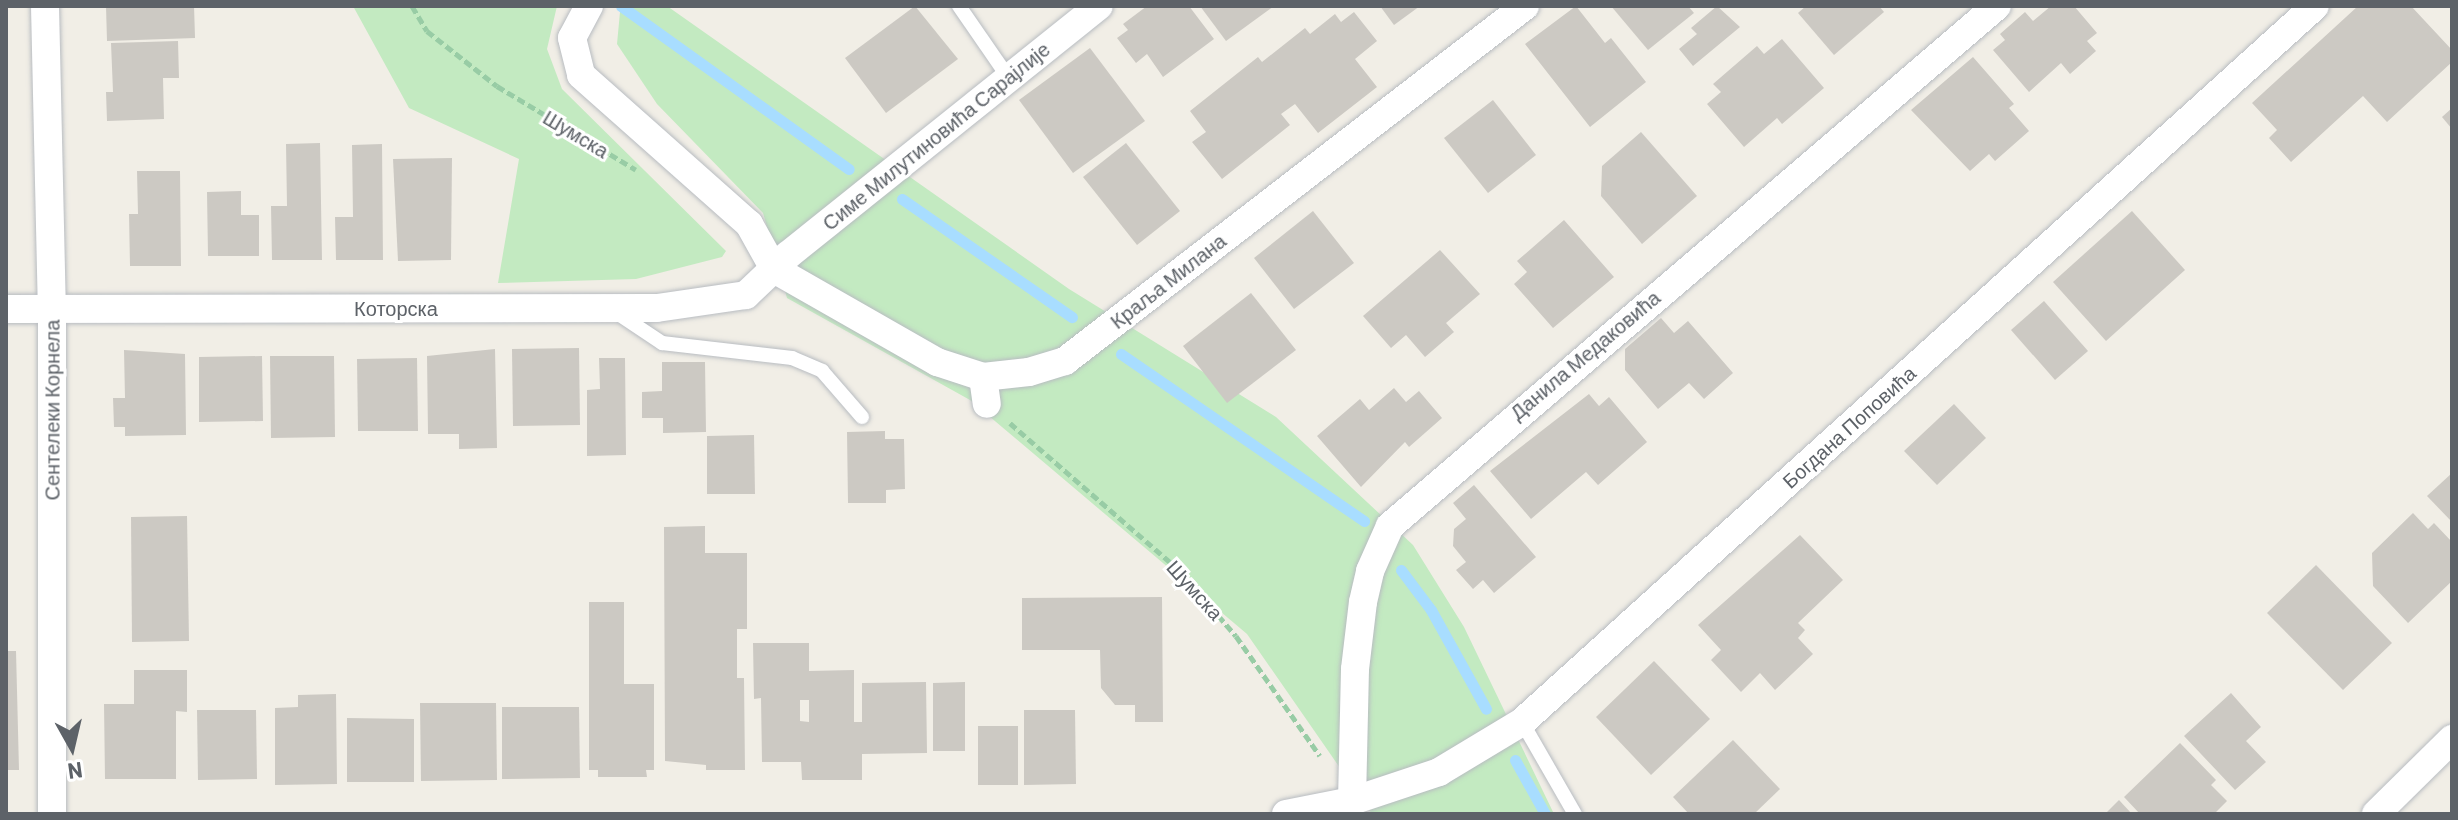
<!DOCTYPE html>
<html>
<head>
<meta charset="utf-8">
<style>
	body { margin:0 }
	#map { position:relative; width:2458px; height:820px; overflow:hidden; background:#f1eee6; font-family:Barlow,sans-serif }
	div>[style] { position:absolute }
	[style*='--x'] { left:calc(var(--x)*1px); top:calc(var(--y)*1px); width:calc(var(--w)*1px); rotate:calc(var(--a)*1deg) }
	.green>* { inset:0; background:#c3eac1 }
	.stream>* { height:11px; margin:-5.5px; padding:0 5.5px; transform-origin:5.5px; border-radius:5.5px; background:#a8ddff }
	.building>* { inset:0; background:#ccc9c3 }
	.path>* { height:5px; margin-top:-2.5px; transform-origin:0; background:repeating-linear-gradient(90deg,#98cca5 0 8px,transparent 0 12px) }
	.roads { filter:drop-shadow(0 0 2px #b8bcc1) drop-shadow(0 0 2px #b8bcc1) }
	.lane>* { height:14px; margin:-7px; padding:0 7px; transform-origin:7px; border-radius:7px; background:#fff }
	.street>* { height:28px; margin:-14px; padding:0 14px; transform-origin:14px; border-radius:14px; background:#fff }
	span { translate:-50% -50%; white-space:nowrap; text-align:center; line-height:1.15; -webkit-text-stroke:6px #fff; paint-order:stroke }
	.street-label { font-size:20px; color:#5d6268 }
	.frame { position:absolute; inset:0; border:8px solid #5d6268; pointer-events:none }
	.north { position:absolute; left:32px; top:708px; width:80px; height:80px; -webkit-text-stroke:6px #fff; paint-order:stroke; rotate:172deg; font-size:22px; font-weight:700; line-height:32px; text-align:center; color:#5d6268 }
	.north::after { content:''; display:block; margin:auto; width:28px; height:36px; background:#5d6268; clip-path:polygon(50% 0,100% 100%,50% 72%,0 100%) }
</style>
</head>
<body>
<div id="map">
	<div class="green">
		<i style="clip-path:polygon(353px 6px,557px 6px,547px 49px,562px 89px,726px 251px,722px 257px,636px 279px,498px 283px,519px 159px,409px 108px)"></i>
		<i style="clip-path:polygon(626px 6px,667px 6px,1069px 289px,1276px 417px,1413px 545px,1464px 627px,1554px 814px,1372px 814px,1247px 634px,970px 400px,787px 298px,763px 213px,657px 104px,617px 44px,620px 12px)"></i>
	</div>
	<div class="stream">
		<i style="--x:621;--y:6;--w:280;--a:35.6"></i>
		<i style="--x:902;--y:199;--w:207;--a:34.8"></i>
		<i style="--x:1121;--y:354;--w:295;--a:34.5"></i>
		<i style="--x:1401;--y:570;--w:50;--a:53.1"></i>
		<i style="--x:1431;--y:610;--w:113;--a:60.9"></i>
		<i style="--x:1515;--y:760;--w:62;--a:60.9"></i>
	</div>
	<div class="building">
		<i style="clip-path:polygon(106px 6px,194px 6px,195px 38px,107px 41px)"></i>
		<i style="clip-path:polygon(915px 6px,958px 59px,886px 113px,845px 58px)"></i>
		<i style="clip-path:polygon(1147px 6px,1189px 6px,1214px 39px,1163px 77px,1147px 54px,1136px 63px,1117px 38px,1128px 30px,1123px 24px)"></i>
		<i style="clip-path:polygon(1200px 6px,1274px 6px,1226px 41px)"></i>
		<i style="clip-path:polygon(1380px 6px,1420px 6px,1394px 25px)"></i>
		<i style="clip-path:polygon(1576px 6px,1605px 43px,1611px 38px,1646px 82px,1590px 127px,1525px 44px)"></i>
		<i style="clip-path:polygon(1611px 6px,1688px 6px,1694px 13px,1648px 50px)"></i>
		<i style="clip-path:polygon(1717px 6px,1740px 27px,1693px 66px,1679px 49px,1697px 34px,1691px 28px)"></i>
		<i style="clip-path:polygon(1806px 6px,1879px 6px,1884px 12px,1834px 55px,1798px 13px)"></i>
		<i style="clip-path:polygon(2051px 6px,2074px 6px,2097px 33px,2087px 41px,2096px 51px,2070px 74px,2061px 63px,2029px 92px,1993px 50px,2005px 40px,2000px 34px,2025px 12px,2033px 21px)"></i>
		<i style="clip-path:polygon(2358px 6px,2411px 6px,2452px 50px,2452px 62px,2387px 122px,2363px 96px,2291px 162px,2269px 138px,2277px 130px,2252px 103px)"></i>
		<i style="clip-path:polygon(1354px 12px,1377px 41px,1355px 59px,1377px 87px,1318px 133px,1295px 104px,1281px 114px,1290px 125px,1222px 179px,1192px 142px,1206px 132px,1190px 111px,1258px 57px,1262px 62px,1305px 28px,1310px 34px,1335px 14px,1341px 22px)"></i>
		<i style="clip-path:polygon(1782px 39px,1824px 88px,1782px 124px,1777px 118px,1744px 147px,1707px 104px,1721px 92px,1713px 84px,1757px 46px,1764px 54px)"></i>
		<i style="clip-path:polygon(178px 41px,179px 78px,163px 78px,164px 119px,107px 121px,106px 92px,113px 92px,111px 43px)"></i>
		<i style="clip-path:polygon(1090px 48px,1145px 121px,1073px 173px,1019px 100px)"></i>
		<i style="clip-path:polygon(1973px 57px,2014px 104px,2009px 108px,2029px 131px,1995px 161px,1989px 154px,1970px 171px,1911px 110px)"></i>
		<i style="clip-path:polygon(1493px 100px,1536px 155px,1488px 193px,1444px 138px)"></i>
		<i style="clip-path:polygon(2452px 108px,2452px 129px,2442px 117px)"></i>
		<i style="clip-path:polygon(1641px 132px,1697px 196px,1642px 244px,1601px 196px,1602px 166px)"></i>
		<i style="clip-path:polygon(320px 143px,322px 260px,272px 260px,271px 206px,287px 206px,286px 144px)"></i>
		<i style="clip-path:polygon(1126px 143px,1180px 211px,1137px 245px,1083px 177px)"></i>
		<i style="clip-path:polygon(382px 144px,383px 260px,336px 260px,335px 217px,353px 217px,352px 145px)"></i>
		<i style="clip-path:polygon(452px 158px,451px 260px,398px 261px,393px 159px)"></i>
		<i style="clip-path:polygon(137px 171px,180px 171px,181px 266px,130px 266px,129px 214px,138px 214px)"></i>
		<i style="clip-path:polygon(241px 191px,241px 215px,259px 215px,259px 256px,208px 256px,207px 192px)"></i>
		<i style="clip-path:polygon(1313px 211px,1354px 263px,1294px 309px,1254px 258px)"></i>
		<i style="clip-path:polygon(2132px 211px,2185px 270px,2106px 341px,2053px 282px)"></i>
		<i style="clip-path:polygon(1564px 220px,1614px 277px,1553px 328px,1514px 284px,1527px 272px,1517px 261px)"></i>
		<i style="clip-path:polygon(1440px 250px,1480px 294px,1446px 323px,1454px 332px,1425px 357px,1406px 335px,1391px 348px,1363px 316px)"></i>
		<i style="clip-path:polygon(1251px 293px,1296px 350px,1227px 403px,1183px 346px)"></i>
		<i style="clip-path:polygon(2044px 301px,2088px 351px,2055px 380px,2011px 330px)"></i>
		<i style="clip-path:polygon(1661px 318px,1674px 333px,1688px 321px,1733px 373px,1704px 399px,1689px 383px,1658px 409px,1625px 370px,1625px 349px)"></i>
		<i style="clip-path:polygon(579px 348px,580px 425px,513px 426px,512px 349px)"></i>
		<i style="clip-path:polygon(495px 349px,497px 448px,459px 449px,459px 434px,428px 434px,427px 356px)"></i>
		<i style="clip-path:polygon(124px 350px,185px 354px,186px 435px,125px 436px,125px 427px,114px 427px,113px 398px,125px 398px)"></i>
		<i style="clip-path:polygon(262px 356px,263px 421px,199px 422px,199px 357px)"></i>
		<i style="clip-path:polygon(270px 356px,334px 356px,335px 437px,271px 438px)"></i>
		<i style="clip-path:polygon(417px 358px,418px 431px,358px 431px,357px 359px)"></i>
		<i style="clip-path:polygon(599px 358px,625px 358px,626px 455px,587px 456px,587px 390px,600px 389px)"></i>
		<i style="clip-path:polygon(662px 362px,705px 362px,706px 432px,663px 433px,663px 418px,642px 418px,642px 392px,662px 391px)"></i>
		<i style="clip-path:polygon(1394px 388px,1406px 402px,1419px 391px,1442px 418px,1409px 447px,1405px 442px,1361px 487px,1317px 436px,1360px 399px,1369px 410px)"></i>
		<i style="clip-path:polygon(1589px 394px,1599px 406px,1609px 397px,1647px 442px,1598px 485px,1586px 472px,1531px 519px,1490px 471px)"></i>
		<i style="clip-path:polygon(1954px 404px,1986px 438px,1937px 485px,1904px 451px)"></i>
		<i style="clip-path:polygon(885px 431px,885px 439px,904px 439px,905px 489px,886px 490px,886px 503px,848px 503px,847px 432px)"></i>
		<i style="clip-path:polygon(754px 435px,755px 494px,707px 494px,707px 436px)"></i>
		<i style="clip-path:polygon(2452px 473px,2452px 522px,2427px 496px)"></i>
		<i style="clip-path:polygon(1474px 485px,1536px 557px,1494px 593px,1483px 580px,1473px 589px,1456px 570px,1466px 562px,1453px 546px,1454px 529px,1466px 519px,1453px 503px)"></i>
		<i style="clip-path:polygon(2413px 513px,2428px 529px,2434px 523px,2452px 542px,2452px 581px,2408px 623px,2373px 586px,2372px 553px)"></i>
		<i style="clip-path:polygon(187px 516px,189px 641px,132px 642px,131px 517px)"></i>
		<i style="clip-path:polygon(705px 526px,705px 553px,747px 553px,747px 629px,737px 629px,737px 678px,744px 678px,745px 770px,706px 770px,706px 765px,665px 761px,664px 527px)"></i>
		<i style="clip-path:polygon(1800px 535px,1843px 580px,1798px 623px,1805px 630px,1798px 638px,1813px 654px,1775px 690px,1760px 673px,1741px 692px,1711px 660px,1721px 650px,1698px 625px)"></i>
		<i style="clip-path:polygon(2316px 565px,2392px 643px,2343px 690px,2267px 613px)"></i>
		<i style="clip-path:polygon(1162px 597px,1163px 722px,1135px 722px,1135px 705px,1115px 705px,1101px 688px,1100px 650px,1022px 650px,1022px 598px)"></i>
		<i style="clip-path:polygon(589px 602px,624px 602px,624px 684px,654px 684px,654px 770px,646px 770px,647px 777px,598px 777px,598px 770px,589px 770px)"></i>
		<i style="clip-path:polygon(evenodd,753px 643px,809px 643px,809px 671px,854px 670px,854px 722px,862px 722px,862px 683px,926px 682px,927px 753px,862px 754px,862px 780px,802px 780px,801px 762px,762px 762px,761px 698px,754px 699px,753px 643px,800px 700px,809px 700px,809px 722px,800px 721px,800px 700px)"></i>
		<i style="clip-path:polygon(6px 651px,16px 651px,19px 770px,6px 770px)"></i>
		<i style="clip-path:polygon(1654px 661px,1710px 719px,1651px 775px,1596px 717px)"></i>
		<i style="clip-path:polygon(134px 670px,187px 670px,187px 712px,176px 711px,176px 779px,105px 779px,104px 704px,134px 704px)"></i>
		<i style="clip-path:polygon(965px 682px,965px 751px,933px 751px,933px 683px)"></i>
		<i style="clip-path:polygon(2231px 693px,2261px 727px,2246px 741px,2266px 762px,2235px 790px,2184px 736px)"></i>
		<i style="clip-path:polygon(336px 694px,337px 784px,275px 785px,275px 708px,298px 707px,298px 695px)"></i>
		<i style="clip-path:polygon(420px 703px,496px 703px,497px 780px,421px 781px)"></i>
		<i style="clip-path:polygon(502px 707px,579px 707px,580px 778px,502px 779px)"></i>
		<i style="clip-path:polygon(197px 710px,256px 710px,257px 779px,198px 780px)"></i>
		<i style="clip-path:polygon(1024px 710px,1075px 710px,1076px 784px,1024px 785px)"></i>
		<i style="clip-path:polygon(347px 718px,414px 719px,414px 782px,347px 782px)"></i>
		<i style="clip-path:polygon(978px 726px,1018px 726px,1018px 785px,978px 785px)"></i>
		<i style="clip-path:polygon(1733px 740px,1780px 789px,1754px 814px,1689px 814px,1673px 797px)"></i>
		<i style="clip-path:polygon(2180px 743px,2216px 780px,2211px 785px,2227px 801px,2214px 814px,2140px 814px,2124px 797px)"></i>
		<i style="clip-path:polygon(2119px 800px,2132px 814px,2105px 814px)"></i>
	</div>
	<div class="path">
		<i style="--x:412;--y:6;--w:29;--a:59"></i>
		<i style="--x:427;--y:31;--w:89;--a:38.2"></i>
		<i style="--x:497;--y:86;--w:162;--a:31.1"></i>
		<i style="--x:1010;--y:423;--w:224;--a:41"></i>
		<i style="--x:1179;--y:570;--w:87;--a:49.2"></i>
		<i style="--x:1236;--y:636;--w:146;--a:55"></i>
	</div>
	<div class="roads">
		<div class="lane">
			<i style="--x:959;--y:6;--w:86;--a:55.4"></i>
			<i style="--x:614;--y:311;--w:58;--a:33.7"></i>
			<i style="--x:662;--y:343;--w:131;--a:6.6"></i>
			<i style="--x:792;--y:358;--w:33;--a:23"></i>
			<i style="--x:822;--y:371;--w:61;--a:49"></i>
			<i style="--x:1522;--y:722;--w:106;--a:60.1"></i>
		</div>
		<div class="street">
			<i style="--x:45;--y:6;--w:303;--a:88.7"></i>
			<i style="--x:52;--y:309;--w:505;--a:90"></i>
			<i style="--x:589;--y:6;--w:36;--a:118"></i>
			<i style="--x:572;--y:38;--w:38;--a:76"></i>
			<i style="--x:581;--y:75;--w:225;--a:41.6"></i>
			<i style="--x:749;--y:224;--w:51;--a:60.9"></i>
			<i style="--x:774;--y:269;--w:188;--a:29.7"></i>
			<i style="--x:937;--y:362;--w:48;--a:18.1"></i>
			<i style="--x:983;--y:377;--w:46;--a:-6.2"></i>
			<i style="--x:1029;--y:372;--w:38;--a:-17"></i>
			<i style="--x:1065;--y:361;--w:581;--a:-37.66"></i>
			<i style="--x:6;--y:309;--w:651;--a:-0.09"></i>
			<i style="--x:657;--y:308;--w:90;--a:-8.3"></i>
			<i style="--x:746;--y:295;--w:58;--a:-43.6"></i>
			<i style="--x:788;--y:255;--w:398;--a:-38.7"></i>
			<i style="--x:983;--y:377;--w:27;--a:82"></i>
			<i style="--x:1352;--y:801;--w:132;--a:-88.7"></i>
			<i style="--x:1355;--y:669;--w:67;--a:-83.2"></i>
			<i style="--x:1363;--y:602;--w:32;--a:-77"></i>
			<i style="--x:1370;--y:571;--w:49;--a:-66"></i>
			<i style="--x:1390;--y:526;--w:799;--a:-40.59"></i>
			<i style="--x:1286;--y:814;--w:67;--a:-11.1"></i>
			<i style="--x:1352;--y:801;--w:92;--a:-18.4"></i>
			<i style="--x:1439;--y:772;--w:97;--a:-31.1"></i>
			<i style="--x:1522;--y:722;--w:1068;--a:-42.08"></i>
			<i style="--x:2376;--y:814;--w:107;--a:-44.6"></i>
		</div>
	</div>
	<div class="street-label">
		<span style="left:576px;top:134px;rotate:31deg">Шумска</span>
		<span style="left:936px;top:136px;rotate:-39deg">Симе Милутиновића Сарајлије</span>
		<span style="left:1168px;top:281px;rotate:-38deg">Краља Милана</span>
		<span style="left:396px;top:308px">Которска</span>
		<span style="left:1585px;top:355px;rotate:-40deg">Данила Медаковића</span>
		<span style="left:52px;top:410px;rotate:-90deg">Сентелеки Корнела</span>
		<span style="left:1849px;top:427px;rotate:-42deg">Богдана Поповића</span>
		<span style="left:1195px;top:590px;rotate:48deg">Шумска</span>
	</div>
	<div class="frame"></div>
	<div class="north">N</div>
</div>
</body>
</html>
